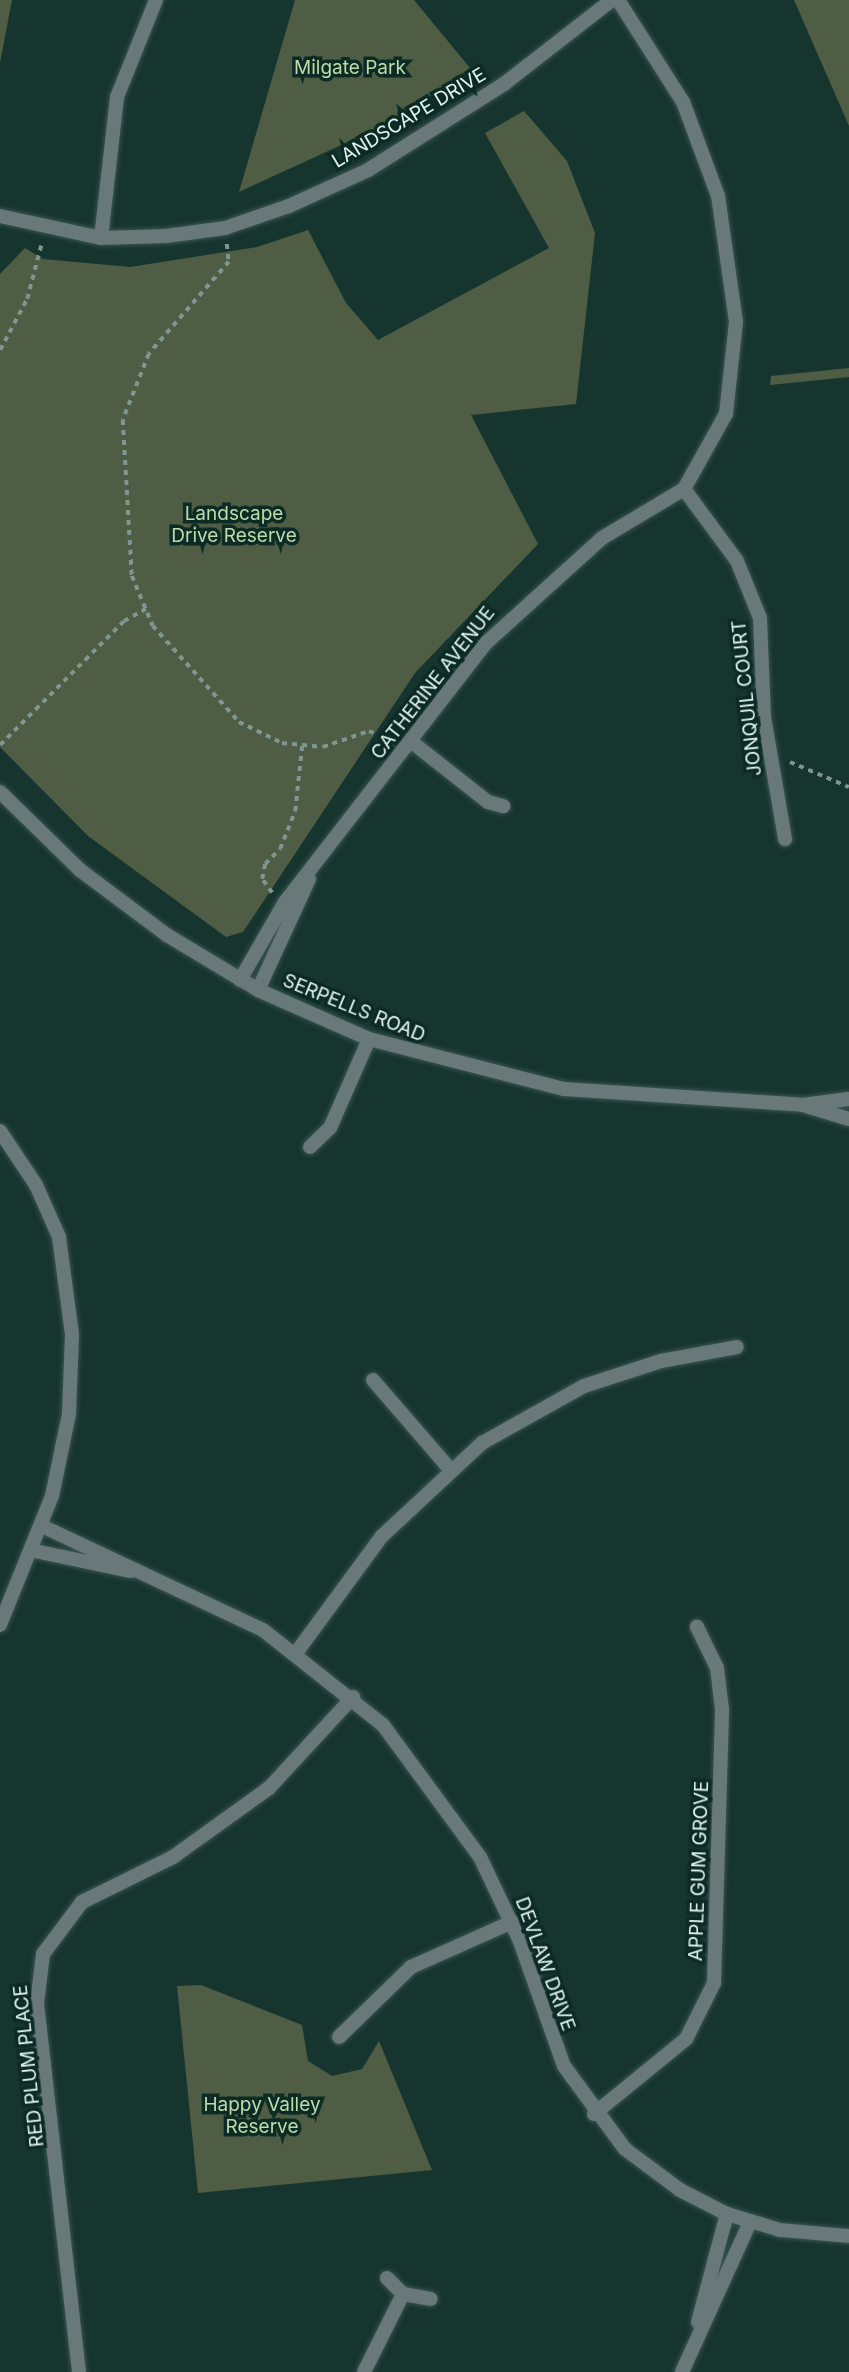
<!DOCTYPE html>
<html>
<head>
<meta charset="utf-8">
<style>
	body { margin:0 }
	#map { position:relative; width:849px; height:2372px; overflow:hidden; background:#17352f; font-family:Inter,sans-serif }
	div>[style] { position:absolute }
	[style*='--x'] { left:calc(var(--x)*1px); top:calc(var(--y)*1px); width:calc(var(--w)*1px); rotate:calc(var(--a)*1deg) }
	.green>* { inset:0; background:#4f5d45 }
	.path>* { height:3.5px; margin-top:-1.75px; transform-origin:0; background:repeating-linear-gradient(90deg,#7f9691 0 5px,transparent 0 10px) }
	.roads { filter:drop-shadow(0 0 2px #38544e) drop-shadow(0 0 2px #38544e) }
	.minor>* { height:14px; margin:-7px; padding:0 7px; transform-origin:7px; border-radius:7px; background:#697879 }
	.tertiary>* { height:14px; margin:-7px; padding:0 7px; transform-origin:7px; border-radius:7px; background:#697879 }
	span { translate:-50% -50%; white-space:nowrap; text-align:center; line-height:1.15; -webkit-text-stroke:7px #0c2b25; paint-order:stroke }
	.park-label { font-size:19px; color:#bedba9 }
	.street-label { font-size:19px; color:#e4f5f1 }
</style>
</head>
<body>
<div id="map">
	<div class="green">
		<i style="clip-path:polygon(0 0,12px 0,0 63px)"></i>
		<i style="clip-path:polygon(295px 0,414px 0,470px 68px,398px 119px,239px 192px)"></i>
		<i style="clip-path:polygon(794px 0,849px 0,849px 126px)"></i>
		<i style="clip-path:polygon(524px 111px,567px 161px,595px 233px,576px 404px,471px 415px,538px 544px,415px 673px,243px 932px,226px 937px,88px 836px,0 747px,0 274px,25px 248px,43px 259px,130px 267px,257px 247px,308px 230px,346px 303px,378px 340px,549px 248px,485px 133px)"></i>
		<i style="clip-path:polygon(849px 368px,849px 377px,770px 385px,771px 376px)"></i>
		<i style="clip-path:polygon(201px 1985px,302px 2025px,308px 2061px,332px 2076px,362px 2069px,379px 2041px,432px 2170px,198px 2193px,177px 1986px)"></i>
	</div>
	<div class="path">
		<i style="--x:227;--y:244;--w:18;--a:84"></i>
		<i style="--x:229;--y:262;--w:122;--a:131"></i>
		<i style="--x:149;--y:354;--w:71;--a:111.5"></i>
		<i style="--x:123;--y:420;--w:156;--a:86.7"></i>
		<i style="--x:132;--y:576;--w:54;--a:67.2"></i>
		<i style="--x:153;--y:626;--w:129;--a:48.1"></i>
		<i style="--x:239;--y:722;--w:48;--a:26"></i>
		<i style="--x:282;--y:743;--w:41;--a:5.6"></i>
		<i style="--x:323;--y:747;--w:49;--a:-19.2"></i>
		<i style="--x:369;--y:731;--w:22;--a:22"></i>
		<i style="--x:0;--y:350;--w:58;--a:-62.1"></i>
		<i style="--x:27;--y:299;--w:59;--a:-75.3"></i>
		<i style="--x:0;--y:745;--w:175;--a:-45"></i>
		<i style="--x:124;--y:621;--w:25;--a:-29"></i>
		<i style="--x:790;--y:762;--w:64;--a:23"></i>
		<i style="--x:272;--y:893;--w:17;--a:-126"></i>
		<i style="--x:262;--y:879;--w:15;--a:-79"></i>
		<i style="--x:265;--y:864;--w:21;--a:-45"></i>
		<i style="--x:280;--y:849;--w:41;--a:-68.5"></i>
		<i style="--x:295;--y:811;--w:66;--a:-83.9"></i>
	</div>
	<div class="roads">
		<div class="minor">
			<i style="--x:101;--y:238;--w:142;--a:-83.5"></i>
			<i style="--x:117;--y:97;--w:105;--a:-68.1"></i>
			<i style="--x:684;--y:489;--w:89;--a:53.6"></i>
			<i style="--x:737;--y:561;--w:61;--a:68"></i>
			<i style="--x:760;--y:618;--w:99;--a:87.7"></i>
			<i style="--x:764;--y:717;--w:124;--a:80.2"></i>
			<i style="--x:413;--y:743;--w:95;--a:38.2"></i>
			<i style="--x:488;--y:802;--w:16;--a:15"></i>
			<i style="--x:0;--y:792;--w:112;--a:44.3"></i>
			<i style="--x:80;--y:870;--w:109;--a:36.8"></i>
			<i style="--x:167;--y:935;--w:106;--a:31.1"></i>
			<i style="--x:258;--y:990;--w:121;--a:23.8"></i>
			<i style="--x:369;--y:1039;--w:201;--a:14.4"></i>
			<i style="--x:564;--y:1089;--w:239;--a:3.8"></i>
			<i style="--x:802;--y:1105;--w:47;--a:-7.3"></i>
			<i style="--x:240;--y:980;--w:90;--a:-60"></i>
			<i style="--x:285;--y:902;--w:329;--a:-52.2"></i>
			<i style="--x:487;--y:642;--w:155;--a:-42.1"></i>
			<i style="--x:602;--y:538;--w:96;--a:-30.9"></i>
			<i style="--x:684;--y:489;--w:86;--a:-60.8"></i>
			<i style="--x:726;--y:414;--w:93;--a:-83.8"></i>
			<i style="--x:736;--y:322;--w:127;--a:-98.1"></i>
			<i style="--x:718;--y:196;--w:100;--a:-110.4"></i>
			<i style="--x:683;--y:102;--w:121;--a:-122.5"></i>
			<i style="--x:258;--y:990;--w:122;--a:-65.3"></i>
			<i style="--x:803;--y:1105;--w:48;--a:16.9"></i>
			<i style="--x:0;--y:1131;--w:65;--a:56.3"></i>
			<i style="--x:36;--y:1185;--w:57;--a:66.1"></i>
			<i style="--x:59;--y:1237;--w:99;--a:82.4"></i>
			<i style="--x:72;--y:1335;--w:79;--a:92.2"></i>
			<i style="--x:69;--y:1414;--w:84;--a:101.7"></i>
			<i style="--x:52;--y:1496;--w:139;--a:112"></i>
			<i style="--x:310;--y:1147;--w:28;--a:-44"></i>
			<i style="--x:330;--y:1128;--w:97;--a:-66.3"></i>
			<i style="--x:373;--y:1380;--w:116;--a:49.2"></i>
			<i style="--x:44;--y:1527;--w:242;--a:25.2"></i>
			<i style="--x:263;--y:1630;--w:153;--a:38.4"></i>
			<i style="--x:383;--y:1725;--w:164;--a:53.7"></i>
			<i style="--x:480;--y:1857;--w:91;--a:64.6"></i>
			<i style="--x:519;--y:1939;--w:135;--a:70.5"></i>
			<i style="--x:564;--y:2066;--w:103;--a:53.7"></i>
			<i style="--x:625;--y:2149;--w:69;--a:36.7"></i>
			<i style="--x:680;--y:2190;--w:53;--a:27.1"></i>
			<i style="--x:727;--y:2214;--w:55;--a:16.8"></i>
			<i style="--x:780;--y:2230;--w:69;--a:5"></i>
			<i style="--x:35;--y:1551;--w:98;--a:11.8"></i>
			<i style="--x:296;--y:1653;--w:145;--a:-53.7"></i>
			<i style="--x:382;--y:1536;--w:137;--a:-42.9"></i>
			<i style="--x:482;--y:1443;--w:117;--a:-29.2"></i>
			<i style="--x:584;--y:1386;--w:81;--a:-18"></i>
			<i style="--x:661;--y:1361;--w:77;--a:-10.4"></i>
			<i style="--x:339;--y:2037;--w:100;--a:-44.2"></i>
			<i style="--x:411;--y:1967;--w:111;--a:-24"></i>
			<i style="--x:594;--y:2114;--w:119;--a:-39.2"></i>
			<i style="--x:686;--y:2039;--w:63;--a:-63.4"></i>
			<i style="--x:714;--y:1983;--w:274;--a:-88.3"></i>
			<i style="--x:722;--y:1709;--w:41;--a:-97"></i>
			<i style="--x:717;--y:1668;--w:46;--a:-116"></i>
			<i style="--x:387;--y:2278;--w:23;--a:45"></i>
			<i style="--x:403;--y:2294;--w:28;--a:10"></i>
			<i style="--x:698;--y:2322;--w:112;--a:-75"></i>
			<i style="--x:79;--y:2372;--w:370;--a:-96.5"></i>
			<i style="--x:37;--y:2004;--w:50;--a:-83.2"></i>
			<i style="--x:43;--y:1954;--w:65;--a:-53.1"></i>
			<i style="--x:82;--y:1902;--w:102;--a:-26.3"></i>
			<i style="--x:173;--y:1857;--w:118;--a:-35.7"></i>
			<i style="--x:269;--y:1788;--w:124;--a:-47.3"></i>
			<i style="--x:364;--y:2372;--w:87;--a:-63.4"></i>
			<i style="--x:682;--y:2372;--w:165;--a:-65.6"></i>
		</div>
		<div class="tertiary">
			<i style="--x:0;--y:216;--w:103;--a:12.3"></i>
			<i style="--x:101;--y:238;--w:65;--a:-1.8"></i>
			<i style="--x:166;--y:236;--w:60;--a:-7.7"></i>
			<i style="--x:225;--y:228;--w:68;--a:-19"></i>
			<i style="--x:289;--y:206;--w:87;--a:-24.5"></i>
			<i style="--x:368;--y:170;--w:161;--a:-32.3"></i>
			<i style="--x:504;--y:84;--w:137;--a:-37.9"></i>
		</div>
	</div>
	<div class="park-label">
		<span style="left:350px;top:68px">Milgate Park</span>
		<span style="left:234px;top:525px">Landscape<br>Drive Reserve</span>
		<span style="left:262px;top:2116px">Happy Valley<br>Reserve</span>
	</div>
	<div class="street-label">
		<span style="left:409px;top:118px;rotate:-31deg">LANDSCAPE DRIVE</span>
		<span style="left:433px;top:683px;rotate:-52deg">CATHERINE AVENUE</span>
		<span style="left:747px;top:698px;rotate:-96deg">JONQUIL COURT</span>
		<span style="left:354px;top:1008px;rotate:22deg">SERPELLS ROAD</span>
		<span style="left:699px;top:1871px;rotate:-88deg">APPLE GUM GROVE</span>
		<span style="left:545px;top:1964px;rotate:70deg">DEVLAW DRIVE</span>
		<span style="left:29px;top:2066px;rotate:-96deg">RED PLUM PLACE</span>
	</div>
</div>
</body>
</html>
